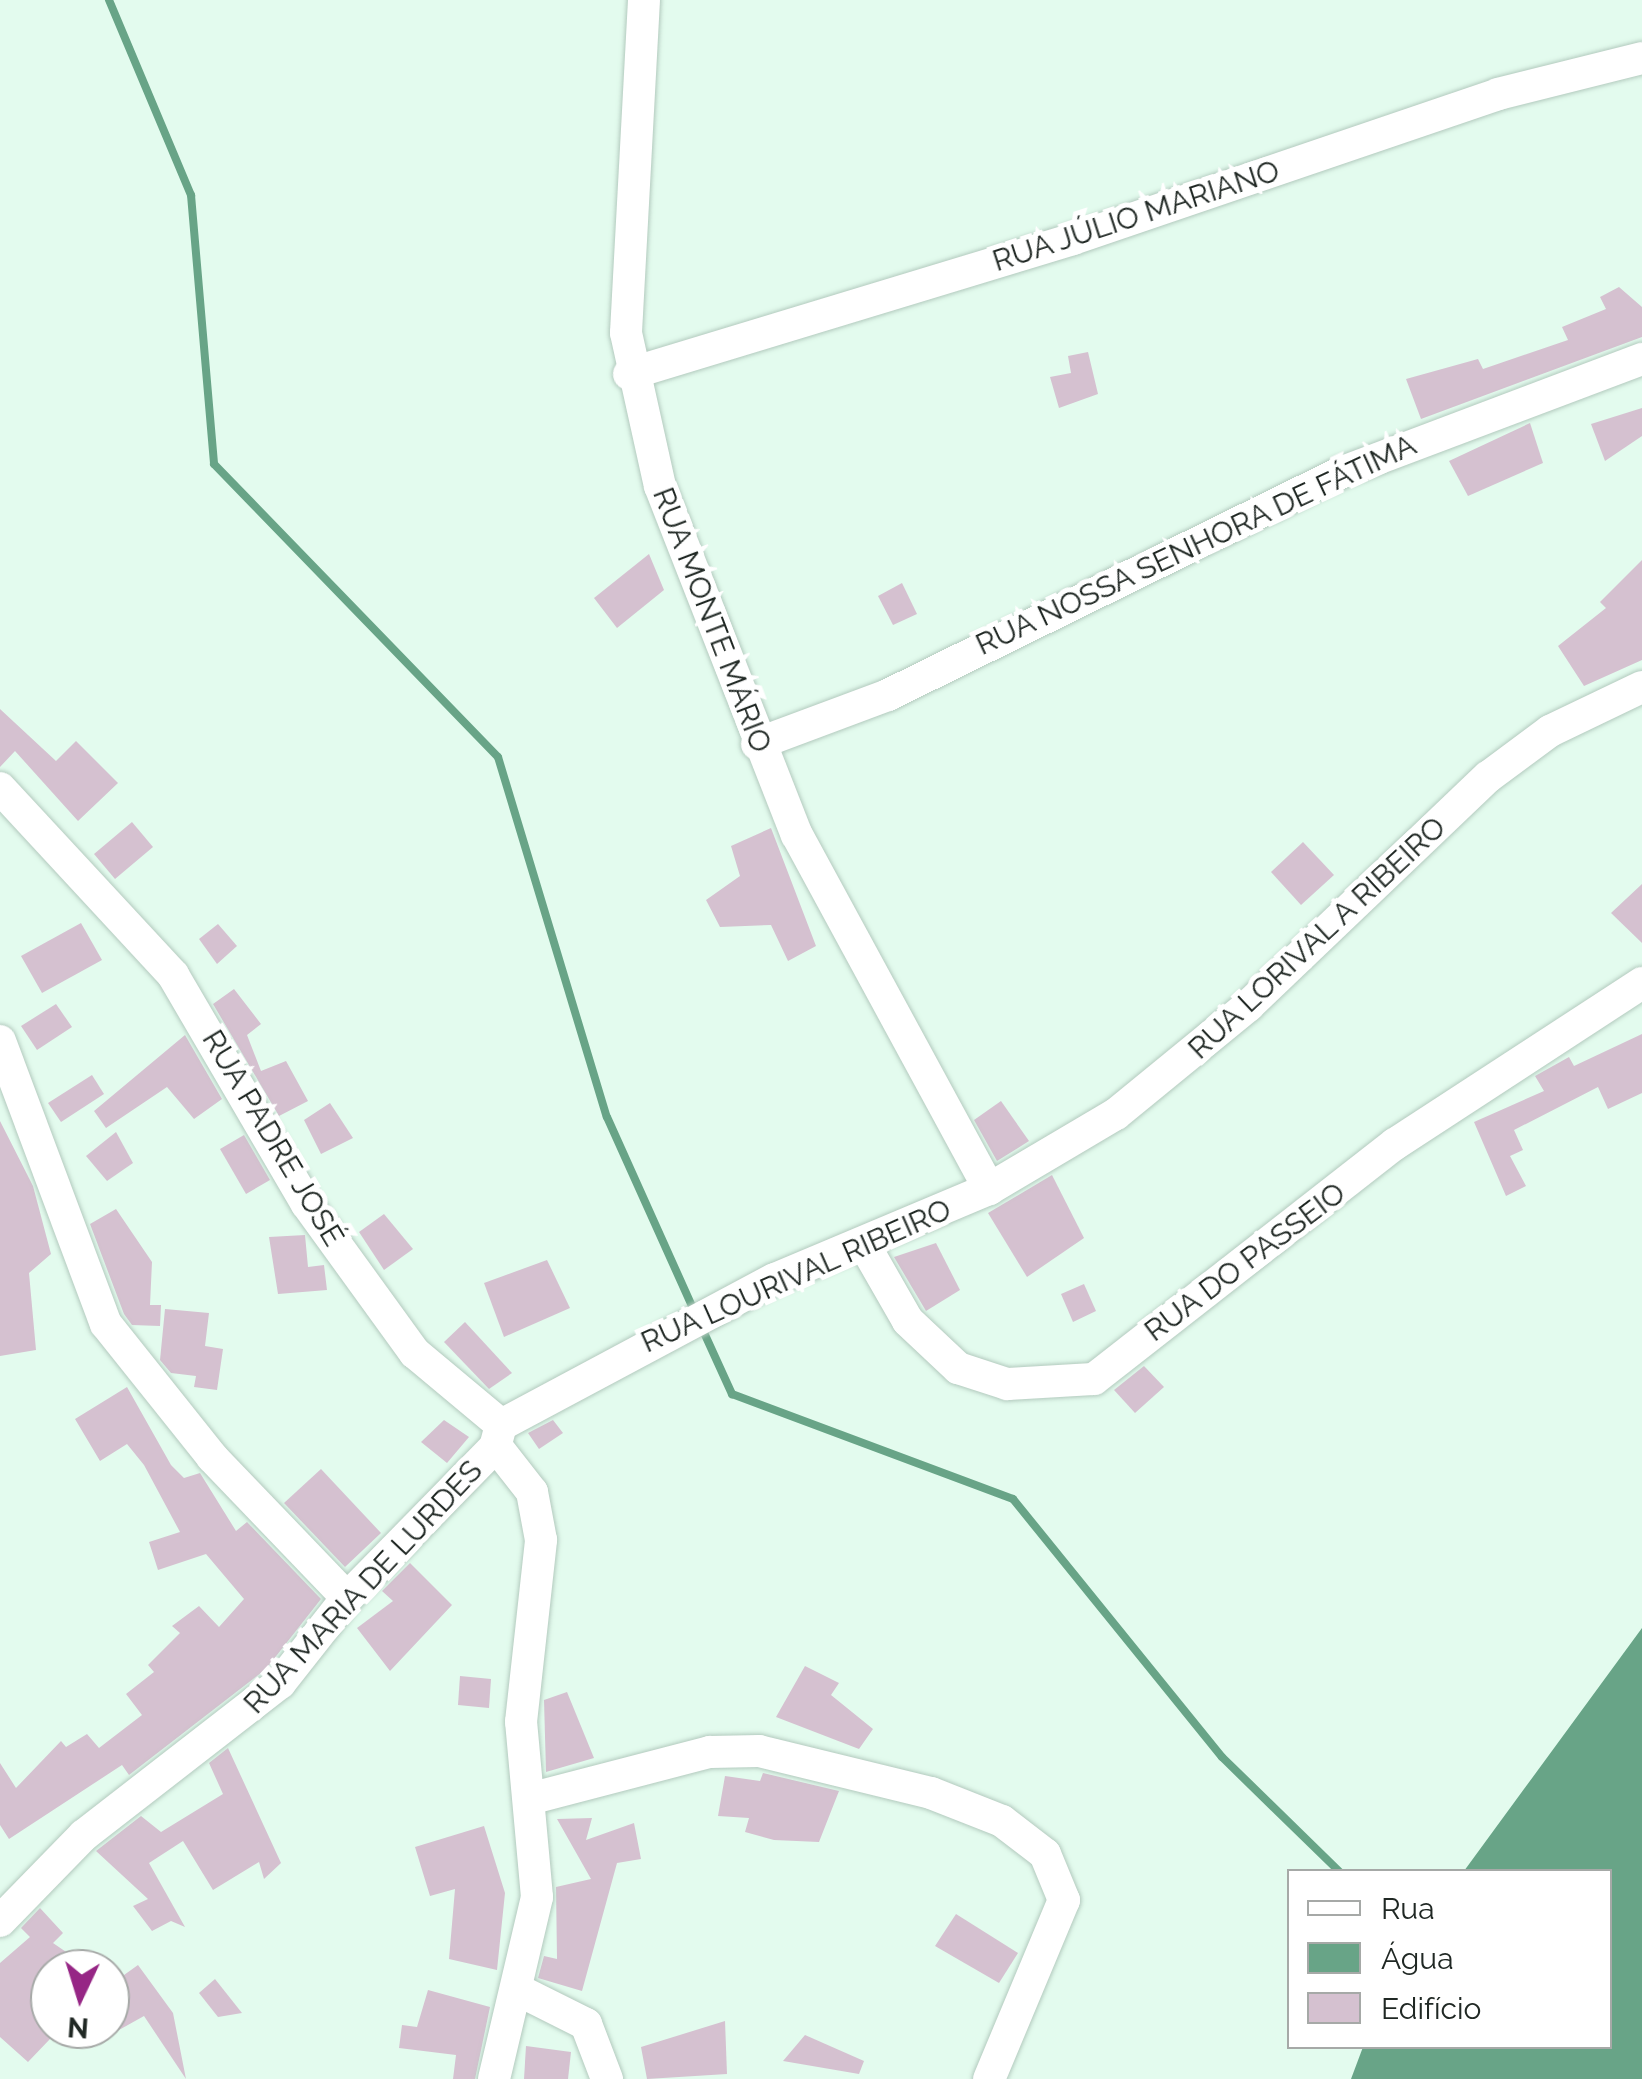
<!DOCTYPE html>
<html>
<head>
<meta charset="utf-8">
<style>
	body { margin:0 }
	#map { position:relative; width:1642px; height:2079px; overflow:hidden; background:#e3fbee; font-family:Raleway,sans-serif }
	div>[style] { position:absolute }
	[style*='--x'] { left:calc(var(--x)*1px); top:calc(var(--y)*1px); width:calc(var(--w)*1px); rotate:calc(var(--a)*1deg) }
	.water>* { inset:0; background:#68a487 }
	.stream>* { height:8px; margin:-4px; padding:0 4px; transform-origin:4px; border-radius:4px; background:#68a487 }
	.building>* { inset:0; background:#d5c1d0 }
	.roads { filter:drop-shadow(0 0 2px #b3cabe) drop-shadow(0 0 2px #b3cabe) }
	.minor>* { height:32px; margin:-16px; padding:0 16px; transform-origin:16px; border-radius:16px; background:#fff }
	span { translate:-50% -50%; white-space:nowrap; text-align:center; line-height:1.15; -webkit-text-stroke:10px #fff; paint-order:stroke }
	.street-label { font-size:30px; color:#202824 }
	.legend { position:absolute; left:1287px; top:1869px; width:325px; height:180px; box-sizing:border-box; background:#fff; border:2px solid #a6a9a7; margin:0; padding:12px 18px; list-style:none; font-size:30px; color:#202824 }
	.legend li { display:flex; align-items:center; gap:20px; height:50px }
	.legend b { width:50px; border:2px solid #a6a9a7 }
	.north { position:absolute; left:30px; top:1949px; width:100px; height:100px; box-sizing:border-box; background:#fff; border:2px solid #a6a9a7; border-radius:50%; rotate:184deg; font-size:28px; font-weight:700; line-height:40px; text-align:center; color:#202824 }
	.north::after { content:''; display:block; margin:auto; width:35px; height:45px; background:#962685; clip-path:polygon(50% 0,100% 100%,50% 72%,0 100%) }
</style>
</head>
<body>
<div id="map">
	<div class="water">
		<i style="clip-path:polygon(1642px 1628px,1642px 2079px,1351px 2079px,1363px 2047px,1610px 2046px,1610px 1872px,1464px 1871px)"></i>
	</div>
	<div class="stream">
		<i style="--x:109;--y:0;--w:212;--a:67.2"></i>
		<i style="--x:191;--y:195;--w:270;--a:85.1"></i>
		<i style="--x:214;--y:464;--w:408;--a:45.9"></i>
		<i style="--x:498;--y:757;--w:376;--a:73.2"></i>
		<i style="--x:607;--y:1117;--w:215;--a:65.8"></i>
		<i style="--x:701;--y:1326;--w:75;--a:65.5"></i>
		<i style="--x:732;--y:1394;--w:300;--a:20.5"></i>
		<i style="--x:1013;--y:1499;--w:332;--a:51"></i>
		<i style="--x:1222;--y:1757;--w:165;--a:44.3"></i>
	</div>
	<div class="building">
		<i style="clip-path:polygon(1619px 287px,1642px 307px,1642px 337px,1421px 419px,1406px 379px,1478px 359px,1483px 369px,1568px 340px,1562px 327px,1606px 309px,1600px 297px)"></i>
		<i style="clip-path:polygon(1088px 352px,1098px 394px,1059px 408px,1050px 377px,1071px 373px,1068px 356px)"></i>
		<i style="clip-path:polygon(1642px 408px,1642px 436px,1605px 461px,1591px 424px)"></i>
		<i style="clip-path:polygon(1530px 423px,1543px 463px,1468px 496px,1449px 461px)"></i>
		<i style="clip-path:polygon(649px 554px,664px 590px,617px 628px,594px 598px)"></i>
		<i style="clip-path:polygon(1642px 560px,1642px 660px,1584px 686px,1558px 646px,1606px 608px,1600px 602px)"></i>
		<i style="clip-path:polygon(902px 583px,917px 614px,893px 625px,878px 596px)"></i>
		<i style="clip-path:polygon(0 709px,56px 761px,76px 741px,118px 783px,78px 821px,15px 751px,0 767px)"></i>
		<i style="clip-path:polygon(132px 822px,153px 847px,115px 879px,94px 854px)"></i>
		<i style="clip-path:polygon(771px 828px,816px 946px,788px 961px,771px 925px,720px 927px,706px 900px,740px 876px,731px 846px)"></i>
		<i style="clip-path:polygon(1303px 842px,1334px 875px,1301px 905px,1271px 872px)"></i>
		<i style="clip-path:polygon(1642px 884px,1642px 943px,1611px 913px)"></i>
		<i style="clip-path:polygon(81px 923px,102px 960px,42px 993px,21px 956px)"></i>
		<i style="clip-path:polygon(218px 924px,237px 946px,217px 964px,199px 939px)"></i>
		<i style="clip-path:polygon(234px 989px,261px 1024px,247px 1035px,261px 1071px,286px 1061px,308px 1101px,279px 1116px,213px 1004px)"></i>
		<i style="clip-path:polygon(56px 1004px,72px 1027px,37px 1050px,21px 1026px)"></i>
		<i style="clip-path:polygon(1642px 1034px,1642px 1093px,1608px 1109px,1598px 1087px,1514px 1130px,1523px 1150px,1510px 1156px,1526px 1186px,1506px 1196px,1474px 1122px,1544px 1091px,1535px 1076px,1569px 1057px,1574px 1066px)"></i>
		<i style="clip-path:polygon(185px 1035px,222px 1099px,194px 1119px,167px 1087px,106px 1128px,94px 1111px)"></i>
		<i style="clip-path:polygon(92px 1075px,104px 1094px,61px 1122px,48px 1103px)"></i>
		<i style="clip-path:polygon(1001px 1101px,1029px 1141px,997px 1161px,974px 1120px)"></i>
		<i style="clip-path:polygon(330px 1103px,353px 1138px,321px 1154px,304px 1120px)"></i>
		<i style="clip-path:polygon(0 1121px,33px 1186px,51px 1254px,29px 1273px,36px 1350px,0 1356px)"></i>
		<i style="clip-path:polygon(116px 1132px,133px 1163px,107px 1181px,86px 1156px)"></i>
		<i style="clip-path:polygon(244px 1135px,270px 1180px,246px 1194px,220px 1149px)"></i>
		<i style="clip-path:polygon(1052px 1175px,1084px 1238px,1027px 1277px,988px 1213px)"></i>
		<i style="clip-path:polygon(116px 1209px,152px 1262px,150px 1305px,161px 1305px,160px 1326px,132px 1325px,124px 1314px,90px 1224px)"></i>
		<i style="clip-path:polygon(384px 1214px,413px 1249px,384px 1270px,359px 1232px)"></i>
		<i style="clip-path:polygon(305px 1235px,308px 1267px,324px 1265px,327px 1290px,278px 1294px,269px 1237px)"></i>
		<i style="clip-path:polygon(936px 1243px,960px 1290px,926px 1311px,894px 1257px)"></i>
		<i style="clip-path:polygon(547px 1260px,570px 1308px,504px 1337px,484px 1283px)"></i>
		<i style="clip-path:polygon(1084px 1284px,1096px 1311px,1073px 1322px,1061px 1294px)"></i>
		<i style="clip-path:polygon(165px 1309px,209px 1313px,205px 1346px,223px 1349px,217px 1390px,194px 1387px,196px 1376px,171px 1373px,160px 1360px)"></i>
		<i style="clip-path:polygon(465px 1322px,512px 1373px,489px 1389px,444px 1342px)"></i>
		<i style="clip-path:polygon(1144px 1366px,1164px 1387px,1135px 1413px,1114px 1390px)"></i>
		<i style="clip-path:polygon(127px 1387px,171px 1465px,184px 1478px,200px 1473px,236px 1531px,247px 1522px,321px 1599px,266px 1669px,129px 1775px,122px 1765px,9px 1839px,0 1825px,0 1763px,16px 1788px,61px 1741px,66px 1747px,87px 1734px,99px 1748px,142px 1715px,126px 1694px,154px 1672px,148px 1665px,180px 1633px,172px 1626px,199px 1606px,219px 1627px,244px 1599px,206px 1554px,158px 1570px,149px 1542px,180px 1532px,144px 1465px,127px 1444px,100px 1461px,75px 1419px)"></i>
		<i style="clip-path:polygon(444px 1420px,469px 1437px,447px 1463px,421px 1442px)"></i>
		<i style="clip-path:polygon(553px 1420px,563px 1433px,539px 1449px,528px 1433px)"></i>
		<i style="clip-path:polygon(321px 1469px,381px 1533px,345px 1567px,284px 1503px)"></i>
		<i style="clip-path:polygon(410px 1563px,452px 1605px,390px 1671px,357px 1628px,393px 1601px,382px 1591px)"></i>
		<i style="clip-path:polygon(805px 1666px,839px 1683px,831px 1695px,873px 1729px,859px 1749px,776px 1717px)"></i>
		<i style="clip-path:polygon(460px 1676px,491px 1679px,489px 1708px,458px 1705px)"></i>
		<i style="clip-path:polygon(567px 1692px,594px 1758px,546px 1772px,544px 1700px)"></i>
		<i style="clip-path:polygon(228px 1748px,281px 1863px,264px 1879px,259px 1862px,213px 1890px,183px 1841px,149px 1863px,185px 1927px,171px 1921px,152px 1931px,133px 1906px,148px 1899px,96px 1851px,141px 1816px,161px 1832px,223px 1794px,209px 1763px)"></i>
		<i style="clip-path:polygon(763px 1773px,839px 1791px,819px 1842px,774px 1840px,745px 1832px,749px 1818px,718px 1816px,725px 1776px,760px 1781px)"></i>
		<i style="clip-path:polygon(592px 1818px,586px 1840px,634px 1823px,641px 1859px,617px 1863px,582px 1991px,538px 1978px,544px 1956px,557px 1959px,556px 1887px,591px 1879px,557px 1819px)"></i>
		<i style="clip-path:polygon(484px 1826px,505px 1893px,497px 1970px,449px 1959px,455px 1889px,430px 1896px,415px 1847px)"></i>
		<i style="clip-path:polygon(40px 1908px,63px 1933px,53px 1943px,91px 1969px,50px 1969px,50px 2039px,28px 2062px,0 2037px,0 1963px,30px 1937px,21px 1928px)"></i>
		<i style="clip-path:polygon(956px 1914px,1018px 1953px,999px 1983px,935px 1946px)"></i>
		<i style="clip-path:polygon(138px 1965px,173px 2013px,186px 2079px,144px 2016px,110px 2035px,110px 1985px)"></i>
		<i style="clip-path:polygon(215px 1979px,242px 2013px,218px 2017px,199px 1993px)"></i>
		<i style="clip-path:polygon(428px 1990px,490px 2007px,475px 2079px,453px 2079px,456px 2055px,399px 2048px,402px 2025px,417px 2027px)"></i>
		<i style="clip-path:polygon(725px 2021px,727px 2074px,647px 2079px,641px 2047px)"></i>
		<i style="clip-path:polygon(805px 2035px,864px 2061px,859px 2074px,783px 2061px)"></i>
		<i style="clip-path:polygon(526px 2046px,571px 2052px,568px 2079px,524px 2079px)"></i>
	</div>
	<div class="roads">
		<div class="minor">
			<i style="--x:644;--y:0;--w:333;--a:93.1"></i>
			<i style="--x:626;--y:333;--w:157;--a:77.5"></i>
			<i style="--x:660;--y:486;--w:375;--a:68.6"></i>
			<i style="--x:797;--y:835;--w:403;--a:61.5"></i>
			<i style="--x:629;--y:374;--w:464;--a:-16.9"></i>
			<i style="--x:1073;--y:239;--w:449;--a:-18.8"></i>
			<i style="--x:1498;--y:94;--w:148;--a:-14"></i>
			<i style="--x:757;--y:744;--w:140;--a:-20.5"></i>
			<i style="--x:888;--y:695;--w:504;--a:-26.16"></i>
			<i style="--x:1340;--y:473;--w:323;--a:-20.7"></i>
			<i style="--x:0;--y:788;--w:255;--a:47.2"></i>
			<i style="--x:173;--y:975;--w:265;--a:59.7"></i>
			<i style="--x:307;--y:1204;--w:184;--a:54.1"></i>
			<i style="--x:415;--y:1353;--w:112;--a:39.9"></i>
			<i style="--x:501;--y:1425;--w:20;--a:105"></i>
			<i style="--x:0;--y:1041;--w:302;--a:69.5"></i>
			<i style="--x:106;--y:1324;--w:170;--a:51.4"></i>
			<i style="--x:212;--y:1457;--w:195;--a:46.2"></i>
			<i style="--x:865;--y:1246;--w:86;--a:60.2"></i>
			<i style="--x:908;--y:1321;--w:69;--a:43.2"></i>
			<i style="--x:958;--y:1368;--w:52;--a:18.1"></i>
			<i style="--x:1007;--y:1384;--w:87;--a:-3.3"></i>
			<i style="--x:1094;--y:1379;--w:382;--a:-38"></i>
			<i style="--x:1395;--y:1144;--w:295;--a:-33.1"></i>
			<i style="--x:501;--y:1425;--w:310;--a:-28.1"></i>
			<i style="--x:775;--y:1279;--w:232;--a:-22.8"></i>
			<i style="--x:989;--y:1189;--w:147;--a:-30.6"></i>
			<i style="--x:1116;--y:1114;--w:171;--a:-39.3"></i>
			<i style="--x:1248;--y:1006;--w:332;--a:-43.7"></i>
			<i style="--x:1488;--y:777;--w:77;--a:-36.6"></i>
			<i style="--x:1550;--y:731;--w:102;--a:-25.6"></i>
			<i style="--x:529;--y:1799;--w:187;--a:-14.6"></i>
			<i style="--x:710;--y:1752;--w:49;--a:-1.2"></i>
			<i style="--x:759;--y:1751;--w:177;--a:13.7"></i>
			<i style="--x:931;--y:1793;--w:76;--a:21.5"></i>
			<i style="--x:1002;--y:1821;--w:54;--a:37.5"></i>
			<i style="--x:1045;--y:1854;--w:50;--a:67.6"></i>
			<i style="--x:1064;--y:1900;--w:194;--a:112.7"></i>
			<i style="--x:0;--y:1921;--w:120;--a:-45.7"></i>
			<i style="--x:84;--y:1835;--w:248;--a:-37.8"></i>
			<i style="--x:280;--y:1683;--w:108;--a:-51.8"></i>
			<i style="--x:347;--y:1598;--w:213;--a:-45.6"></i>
			<i style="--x:520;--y:1991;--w:74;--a:26.6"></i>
			<i style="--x:586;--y:2024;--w:59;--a:69.1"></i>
			<i style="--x:494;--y:2079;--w:187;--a:-76.7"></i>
			<i style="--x:537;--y:1897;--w:176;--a:-95.2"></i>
			<i style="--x:521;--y:1722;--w:183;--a:-83.7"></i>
			<i style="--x:541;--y:1540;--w:49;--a:-100.6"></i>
			<i style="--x:532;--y:1492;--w:58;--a:-128"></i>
		</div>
	</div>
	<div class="street-label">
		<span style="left:1136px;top:216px;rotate:-18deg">RUA JÚLIO MARIANO</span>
		<span style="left:1196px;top:545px;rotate:-25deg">RUA NOSSA SENHORA DE FÁTIMA</span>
		<span style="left:712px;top:620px;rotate:69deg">RUA MONTE MÁRIO</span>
		<span style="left:1317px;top:938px;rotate:-43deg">RUA LORIVAL A RIBEIRO</span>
		<span style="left:273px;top:1138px;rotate:59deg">RUA PADRE JOSÉ</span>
		<span style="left:1245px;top:1262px;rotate:-37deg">RUA DO PASSEIO</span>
		<span style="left:796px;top:1276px;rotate:-24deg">RUA LOURIVAL RIBEIRO</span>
		<span style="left:363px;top:1587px;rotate:-47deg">RUA MARIA DE LURDES</span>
	</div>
	<ul class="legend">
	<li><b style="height:12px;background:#fff"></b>Rua</li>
	<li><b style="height:28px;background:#68a487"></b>Água</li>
	<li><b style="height:28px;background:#d5c1d0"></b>Edifício</li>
	</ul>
	<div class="north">N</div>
</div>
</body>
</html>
